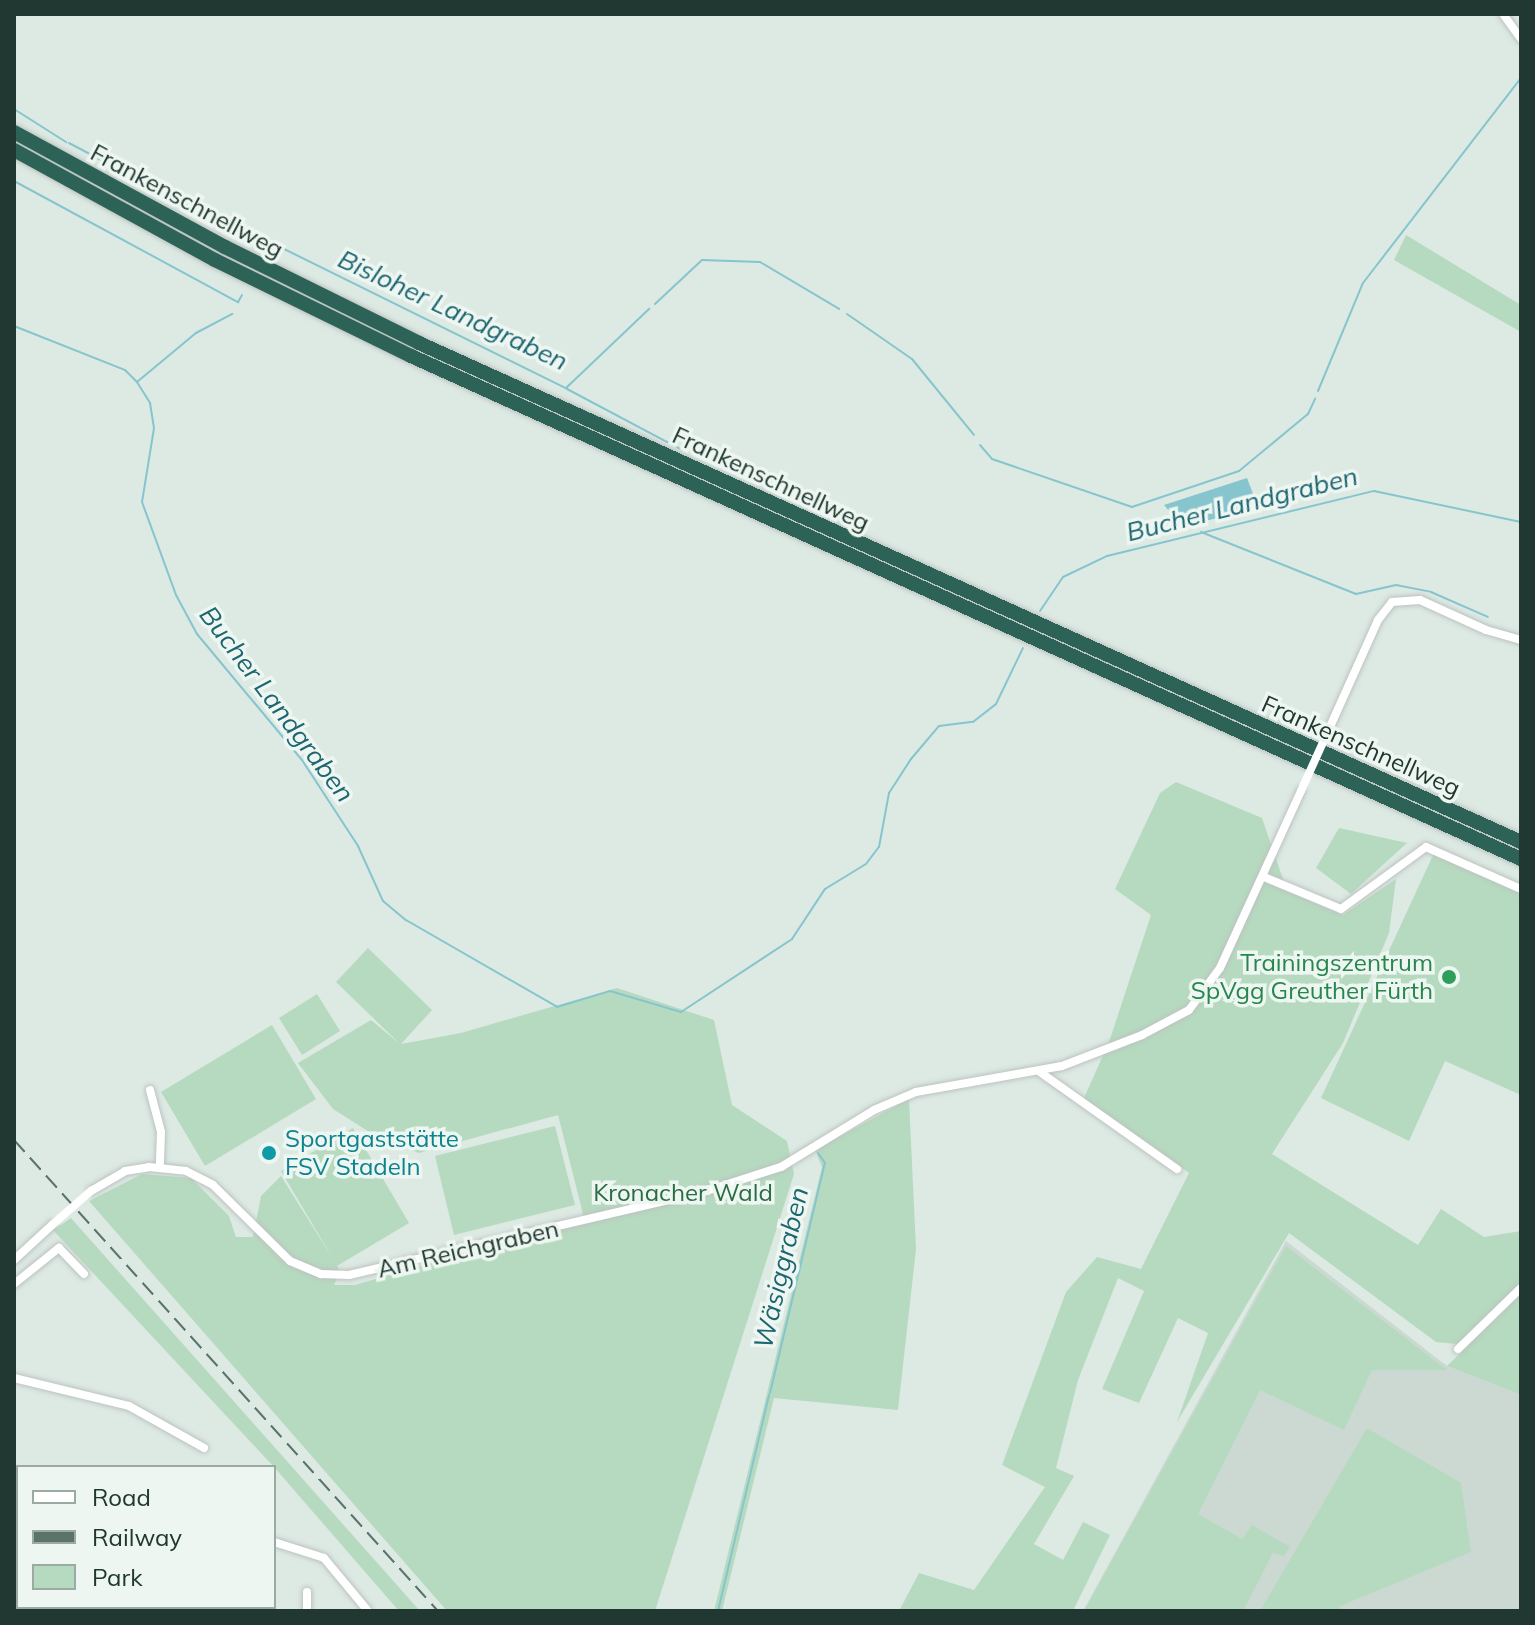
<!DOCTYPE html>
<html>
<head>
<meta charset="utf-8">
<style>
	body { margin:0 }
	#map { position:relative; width:1535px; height:1625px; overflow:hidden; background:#dde9e3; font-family:Mulish,sans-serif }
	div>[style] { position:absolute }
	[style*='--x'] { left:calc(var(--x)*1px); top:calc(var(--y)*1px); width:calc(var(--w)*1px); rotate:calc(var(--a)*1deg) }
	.built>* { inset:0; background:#ccd9d2 }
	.green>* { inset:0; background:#b6dabf }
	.water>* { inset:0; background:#86c5ce }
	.stream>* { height:2px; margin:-1px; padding:0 1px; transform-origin:1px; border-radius:1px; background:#86c5ce }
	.roads { filter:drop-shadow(0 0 2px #bcc3c1) drop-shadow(0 0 2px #bcc3c1) }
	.street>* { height:8px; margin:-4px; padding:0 4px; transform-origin:4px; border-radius:4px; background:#fff }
	.highway>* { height:14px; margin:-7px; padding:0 7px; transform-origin:7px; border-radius:7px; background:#2c6356 }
	.rail>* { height:2px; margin-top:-1px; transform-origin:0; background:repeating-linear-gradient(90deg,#5a746c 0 16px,transparent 0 24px) }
	.street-bridge>* { height:8px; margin:-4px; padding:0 4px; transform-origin:4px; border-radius:4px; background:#fff }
	.dots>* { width:22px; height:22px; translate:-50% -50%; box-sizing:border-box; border:4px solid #eef6f1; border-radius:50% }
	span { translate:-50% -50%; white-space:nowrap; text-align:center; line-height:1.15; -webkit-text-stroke:7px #eef6f1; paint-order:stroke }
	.street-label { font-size:24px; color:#203831 }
	.leisure-label { font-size:24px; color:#27864d }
	.right { translate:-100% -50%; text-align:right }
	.culture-label { font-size:24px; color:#0d838f }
	.left { translate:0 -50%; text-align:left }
	.park-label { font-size:24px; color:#2b6d43 }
	.water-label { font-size:26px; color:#1c6571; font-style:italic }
	.frame { position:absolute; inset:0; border:16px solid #203831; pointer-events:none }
	.legend { position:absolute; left:16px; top:1465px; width:260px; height:144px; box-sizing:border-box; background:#eef6f1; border:2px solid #9caaa4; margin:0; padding:10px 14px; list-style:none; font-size:24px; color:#203831 }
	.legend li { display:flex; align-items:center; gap:16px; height:40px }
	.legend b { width:40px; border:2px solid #9caaa4 }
</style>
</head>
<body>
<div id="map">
	<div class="built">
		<i style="clip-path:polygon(1286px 1241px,1447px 1366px,1521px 1395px,1521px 1611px,1083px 1611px)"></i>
	</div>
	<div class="green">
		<i style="clip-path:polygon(1406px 235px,1521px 305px,1521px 332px,1394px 260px)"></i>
		<i style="clip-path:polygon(1176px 782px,1262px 818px,1287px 891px,1343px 915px,1396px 879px,1389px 933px,1343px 1043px,1272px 1154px,1418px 1245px,1441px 1209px,1484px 1237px,1521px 1231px,1521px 1282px,1457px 1344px,1436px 1342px,1289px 1233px,1177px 1422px,1208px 1333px,1178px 1318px,1139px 1403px,1102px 1389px,1144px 1291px,1118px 1278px,1078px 1380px,1056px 1468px,1074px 1476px,1034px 1544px,1063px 1560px,1083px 1522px,1110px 1535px,1073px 1611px,899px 1611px,919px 1573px,974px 1590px,1045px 1487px,1002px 1465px,1066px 1292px,1097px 1257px,1141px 1269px,1189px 1173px,1084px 1098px,1109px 1042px,1151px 915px,1115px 889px,1160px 793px)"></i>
		<i style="clip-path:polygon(1339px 828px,1407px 843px,1351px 894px,1316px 868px)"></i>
		<i style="clip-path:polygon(1434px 853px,1521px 893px,1521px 1095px,1445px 1061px,1409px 1141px,1321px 1098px)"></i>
		<i style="clip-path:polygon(368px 948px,432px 1010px,401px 1044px,461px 1033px,617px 988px,714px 1020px,732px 1105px,787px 1141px,794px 1174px,655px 1611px,447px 1611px,89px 1201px,142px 1174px,191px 1178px,229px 1216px,236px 1237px,253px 1237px,261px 1196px,281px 1176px,333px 1259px,281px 1171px,353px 1128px,409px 1223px,337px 1266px,340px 1272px,334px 1285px,355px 1285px,584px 1218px,558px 1115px,419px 1153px,374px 1135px,333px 1109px,298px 1063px,371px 1020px,400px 1044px,336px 982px)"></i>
		<i style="clip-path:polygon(317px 994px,340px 1031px,302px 1055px,279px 1018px)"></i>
		<i style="clip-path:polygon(272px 1025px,316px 1099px,205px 1166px,161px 1092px)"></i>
		<i style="clip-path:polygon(909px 1099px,916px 1249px,898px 1410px,774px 1398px,722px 1611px,714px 1611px,822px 1167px,815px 1150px)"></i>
		<i style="clip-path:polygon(555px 1126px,575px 1205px,454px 1235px,435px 1156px)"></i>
		<i style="clip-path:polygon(71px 1218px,420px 1611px,399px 1611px,274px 1467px,53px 1230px)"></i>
		<i style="clip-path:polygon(1286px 1246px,1447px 1370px,1372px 1370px,1344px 1430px,1260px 1390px,1198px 1514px,1242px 1539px,1252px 1525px,1290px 1547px,1284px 1556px,1273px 1553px,1243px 1611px,1084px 1611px)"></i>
		<i style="clip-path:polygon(1521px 1294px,1521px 1395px,1447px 1366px)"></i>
		<i style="clip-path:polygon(1367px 1428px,1461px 1483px,1471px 1552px,1340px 1606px,1340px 1611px,1260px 1611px)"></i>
	</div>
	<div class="water">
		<i style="clip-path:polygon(1247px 478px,1258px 507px,1183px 527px,1164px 505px)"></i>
	</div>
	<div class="stream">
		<i style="--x:14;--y:109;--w:62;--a:32.4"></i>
		<i style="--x:69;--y:143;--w:223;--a:27.8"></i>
		<i style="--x:266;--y:247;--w:9;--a:-21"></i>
		<i style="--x:274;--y:244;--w:326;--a:26.3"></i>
		<i style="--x:566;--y:388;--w:115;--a:-43.6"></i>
		<i style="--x:14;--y:181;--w:255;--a:28.4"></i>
		<i style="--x:238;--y:302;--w:8;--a:-60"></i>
		<i style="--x:655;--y:304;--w:64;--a:-43.1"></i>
		<i style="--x:702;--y:260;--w:58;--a:2"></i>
		<i style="--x:760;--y:262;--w:92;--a:30.7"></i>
		<i style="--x:847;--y:314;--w:79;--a:34.7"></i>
		<i style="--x:912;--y:359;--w:98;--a:50.8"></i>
		<i style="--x:14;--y:326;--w:119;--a:21.6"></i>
		<i style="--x:125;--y:370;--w:17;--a:45"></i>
		<i style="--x:137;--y:382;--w:25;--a:58"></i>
		<i style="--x:150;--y:403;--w:25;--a:81"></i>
		<i style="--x:154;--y:428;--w:75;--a:99.2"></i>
		<i style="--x:142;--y:502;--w:99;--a:69.9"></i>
		<i style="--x:176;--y:595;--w:44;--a:61.7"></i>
		<i style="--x:197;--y:634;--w:164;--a:50.2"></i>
		<i style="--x:302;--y:760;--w:103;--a:56.9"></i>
		<i style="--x:358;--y:846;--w:60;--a:65.6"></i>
		<i style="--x:383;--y:901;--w:30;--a:40"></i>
		<i style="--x:406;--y:920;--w:174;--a:29.9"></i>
		<i style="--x:557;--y:1007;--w:55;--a:-16.8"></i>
		<i style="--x:610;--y:991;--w:74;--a:16.5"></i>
		<i style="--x:681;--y:1012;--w:133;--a:-33.3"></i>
		<i style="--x:792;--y:939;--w:60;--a:-56.6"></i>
		<i style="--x:825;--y:889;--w:48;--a:-31.4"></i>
		<i style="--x:866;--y:864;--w:21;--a:-53"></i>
		<i style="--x:879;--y:847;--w:55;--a:-79.5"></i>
		<i style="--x:889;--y:793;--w:40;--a:-57.1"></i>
		<i style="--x:911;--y:759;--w:43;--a:-49.7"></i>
		<i style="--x:939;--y:726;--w:34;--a:-7"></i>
		<i style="--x:973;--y:722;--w:29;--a:-38"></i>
		<i style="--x:996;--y:704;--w:62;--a:-64.3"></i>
		<i style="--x:137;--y:382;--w:77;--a:-39.7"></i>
		<i style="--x:196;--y:333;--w:41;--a:-27.8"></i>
		<i style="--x:567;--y:389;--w:130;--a:27.9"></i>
		<i style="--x:1318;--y:391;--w:117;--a:-67.4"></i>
		<i style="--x:1363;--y:283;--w:259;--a:-52.4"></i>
		<i style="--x:980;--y:445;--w:18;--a:49"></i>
		<i style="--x:992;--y:459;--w:148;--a:18.9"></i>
		<i style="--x:1132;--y:507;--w:113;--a:-18.6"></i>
		<i style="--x:1239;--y:471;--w:89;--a:-39.6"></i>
		<i style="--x:1308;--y:414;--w:17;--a:-65"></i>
		<i style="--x:1201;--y:532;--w:167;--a:21.8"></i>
		<i style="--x:1356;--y:594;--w:41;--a:-12.7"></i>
		<i style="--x:1396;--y:585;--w:36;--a:11"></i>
		<i style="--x:1431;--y:592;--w:62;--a:23.7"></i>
		<i style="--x:1040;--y:611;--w:41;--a:-55.9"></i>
		<i style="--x:1063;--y:577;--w:49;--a:-25.5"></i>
		<i style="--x:1107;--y:556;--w:275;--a:-13.7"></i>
		<i style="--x:1374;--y:491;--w:150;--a:11.9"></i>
		<i style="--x:770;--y:1393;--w:236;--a:-76.6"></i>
		<i style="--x:825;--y:1163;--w:12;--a:-125"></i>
		<i style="--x:718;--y:1611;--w:222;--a:-76.7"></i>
	</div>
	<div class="roads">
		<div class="street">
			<i style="--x:1503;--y:14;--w:31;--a:54"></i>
			<i style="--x:1329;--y:729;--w:120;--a:-65.8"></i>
			<i style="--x:1378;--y:620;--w:23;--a:-52"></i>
			<i style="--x:1392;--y:602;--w:28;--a:-4"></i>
			<i style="--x:1420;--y:600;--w:72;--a:24.4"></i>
			<i style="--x:1486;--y:630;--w:36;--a:16"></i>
			<i style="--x:1264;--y:877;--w:83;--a:22.6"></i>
			<i style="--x:1341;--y:909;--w:105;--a:-36.1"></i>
			<i style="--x:1426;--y:847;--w:104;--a:23.9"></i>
			<i style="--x:1040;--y:1072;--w:168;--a:35.3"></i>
			<i style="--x:150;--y:1090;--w:43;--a:75.3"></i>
			<i style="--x:161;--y:1132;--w:35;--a:92"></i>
			<i style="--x:91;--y:1191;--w:39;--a:-30"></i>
			<i style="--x:125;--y:1171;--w:24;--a:-9"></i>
			<i style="--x:149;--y:1167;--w:37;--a:6"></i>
			<i style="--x:186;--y:1171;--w:30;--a:27"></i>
			<i style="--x:213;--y:1185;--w:108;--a:44.6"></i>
			<i style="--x:290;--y:1261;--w:34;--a:23"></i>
			<i style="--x:321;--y:1274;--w:28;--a:2"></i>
			<i style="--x:349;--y:1275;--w:364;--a:-13.2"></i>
			<i style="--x:703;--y:1192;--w:82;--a:-17.8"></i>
			<i style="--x:781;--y:1167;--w:109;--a:-31.5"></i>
			<i style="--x:874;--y:1110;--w:46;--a:-23.2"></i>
			<i style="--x:916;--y:1092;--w:148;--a:-10.1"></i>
			<i style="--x:1062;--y:1066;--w:86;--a:-21.2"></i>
			<i style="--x:1142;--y:1035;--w:53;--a:-28"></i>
			<i style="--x:1189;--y:1010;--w:52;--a:-53.6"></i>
			<i style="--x:1220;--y:968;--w:195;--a:-65.4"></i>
			<i style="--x:14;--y:1260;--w:52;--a:-42.6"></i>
			<i style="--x:14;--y:1284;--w:58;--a:-38.7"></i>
			<i style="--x:59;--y:1248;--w:36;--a:46"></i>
			<i style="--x:1458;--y:1349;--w:88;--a:-44.1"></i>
			<i style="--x:14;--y:1378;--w:118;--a:13.7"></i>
			<i style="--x:129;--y:1406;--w:86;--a:29.2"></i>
			<i style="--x:14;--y:1480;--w:4;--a:14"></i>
			<i style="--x:274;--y:1542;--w:52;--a:17.7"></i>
			<i style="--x:324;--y:1558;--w:69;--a:50.3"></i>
			<i style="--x:80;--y:1611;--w:4;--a:-63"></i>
			<i style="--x:203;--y:1611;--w:4;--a:-76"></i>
			<i style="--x:307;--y:1611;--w:19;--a:-90"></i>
		</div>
		<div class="highway">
			<i style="--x:14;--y:132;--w:240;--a:28.6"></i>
			<i style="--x:225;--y:247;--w:216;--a:26.3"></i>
			<i style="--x:419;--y:343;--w:1210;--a:24.36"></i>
			<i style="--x:14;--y:150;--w:229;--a:28.7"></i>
			<i style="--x:215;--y:260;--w:218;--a:26.1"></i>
			<i style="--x:411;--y:356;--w:1219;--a:24.38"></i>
		</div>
	</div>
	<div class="rail">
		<i style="--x:14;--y:1140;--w:634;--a:48.01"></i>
	</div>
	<div class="street-bridge">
		<i style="--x:1301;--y:791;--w:68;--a:-65.7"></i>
		<i style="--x:52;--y:1225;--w:52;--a:-41.1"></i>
	</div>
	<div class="dots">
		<i style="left:1449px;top:977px;background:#2e9e5b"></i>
		<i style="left:269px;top:1153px;background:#0f9aa8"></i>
	</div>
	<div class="street-label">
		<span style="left:187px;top:201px;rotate:28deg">Frankenschnellweg</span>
		<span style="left:771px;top:479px;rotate:25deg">Frankenschnellweg</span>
		<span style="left:1361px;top:746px;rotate:24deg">Frankenschnellweg</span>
		<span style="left:468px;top:1249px;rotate:-13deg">Am Reichgraben</span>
	</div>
	<div class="leisure-label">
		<span class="right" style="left:1433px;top:977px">Trainingszentrum<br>SpVgg Greuther Fürth</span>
	</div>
	<div class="culture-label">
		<span class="left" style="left:285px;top:1153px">Sportgaststätte<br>FSV Stadeln</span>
	</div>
	<div class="park-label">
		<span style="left:683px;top:1193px">Kronacher Wald</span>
	</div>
	<div class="water-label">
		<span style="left:453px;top:310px;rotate:25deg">Bisloher Landgraben</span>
		<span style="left:1242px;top:504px;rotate:-14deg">Bucher Landgraben</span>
		<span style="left:277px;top:704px;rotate:53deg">Bucher Landgraben</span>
		<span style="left:781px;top:1268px;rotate:-77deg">Wäsiggraben</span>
	</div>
	<div class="frame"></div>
	<ul class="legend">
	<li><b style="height:10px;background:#fff"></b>Road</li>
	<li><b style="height:10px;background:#5a746c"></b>Railway</li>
	<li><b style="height:22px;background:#b6dabf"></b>Park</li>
	</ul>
</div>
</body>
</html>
